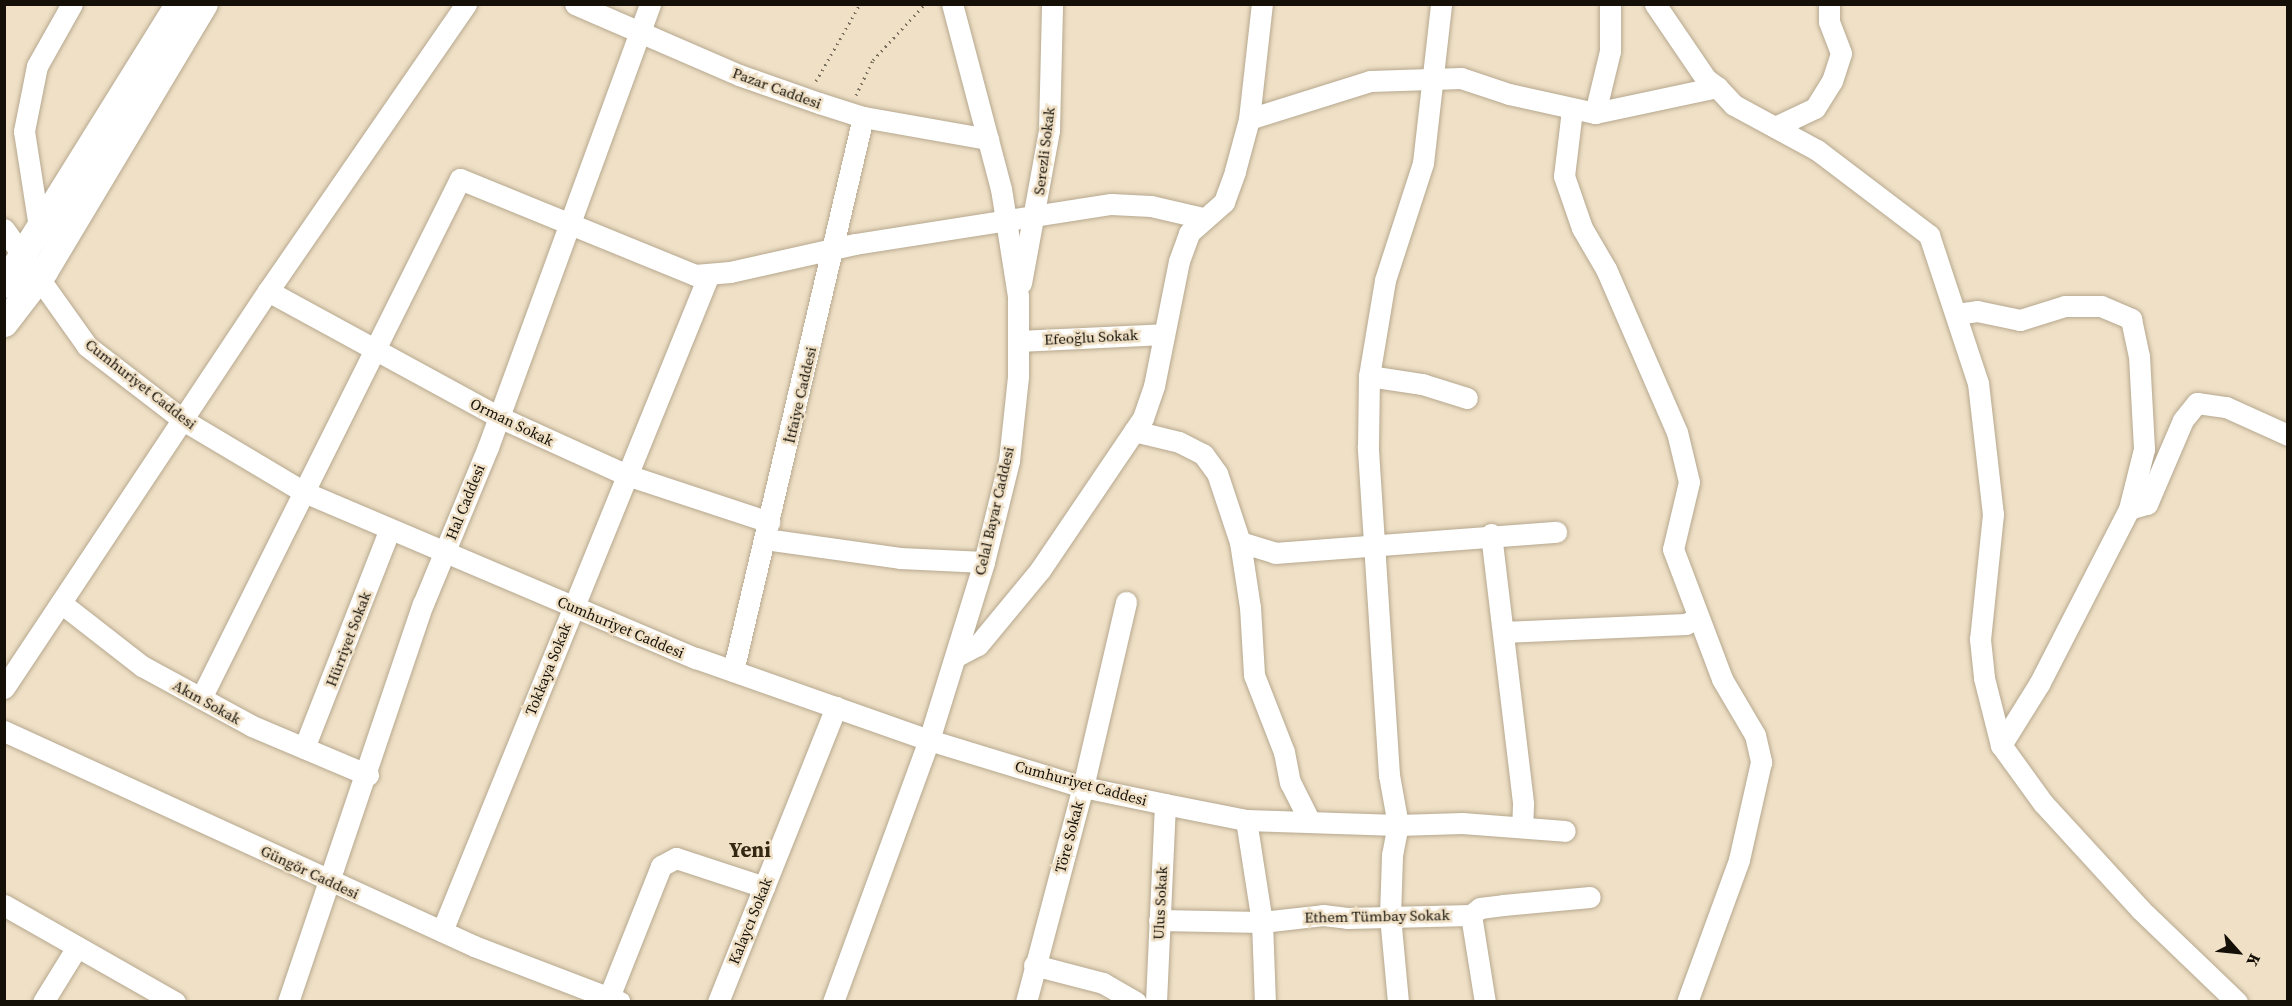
<!DOCTYPE html>
<html>
<head>
<meta charset="utf-8">
<style>
	body { margin:0 }
	#map { position:relative; width:2292px; height:1006px; overflow:hidden; background:#efe0c6; font-family:"Source Serif 4",serif }
	div>[style] { position:absolute }
	[style*='--x'] { left:calc(var(--x)*1px); top:calc(var(--y)*1px); width:calc(var(--w)*1px); rotate:calc(var(--a)*1deg) }
	.path>* { height:3px; margin-top:-1.5px; transform-origin:0; background:repeating-linear-gradient(90deg,#7a7160 0 1.5px,transparent 0 6px) }
	.roads { filter:drop-shadow(0 0 2px #b6a88f) drop-shadow(0 0 2px #b6a88f) }
	.minor>* { height:21px; margin:-10.5px; padding:0 10.5px; transform-origin:10.5px; border-radius:10.5px; background:#fff }
	.major>* { height:27px; margin:-13.5px; padding:0 13.5px; transform-origin:13.5px; border-radius:13.5px; background:#fff }
	span { translate:-50% -50%; white-space:nowrap; text-align:center; line-height:1.15; -webkit-text-stroke:5px #efe0c6; paint-order:stroke }
	.street-label { font-size:15px; color:#151007 }
	.district-label { font-size:21px; color:#332711; font-weight:700 }
	.frame { position:absolute; inset:0; border:6px solid #151007; pointer-events:none }
	.north { position:absolute; left:2208px; top:922px; width:60px; height:60px; -webkit-text-stroke:4px #efe0c6; paint-order:stroke; rotate:117deg; font-size:16px; font-weight:700; line-height:24px; text-align:center; color:#151007 }
	.north::after { content:''; display:block; margin:auto; width:21px; height:27px; background:#151007; clip-path:polygon(50% 0,100% 100%,50% 72%,0 100%) }
</style>
</head>
<body>
<div id="map">
	<div class="path">
		<i style="--x:816;--y:81;--w:89;--a:-60.3"></i>
		<i style="--x:856;--y:95;--w:39;--a:-64"></i>
		<i style="--x:873;--y:60;--w:76;--a:-47.1"></i>
	</div>
	<div class="roads">
		<div class="minor">
			<i style="--x:575;--y:4;--w:179;--a:23.4"></i>
			<i style="--x:739;--y:75;--w:85;--a:19.3"></i>
			<i style="--x:819;--y:103;--w:46;--a:17.7"></i>
			<i style="--x:863;--y:117;--w:127;--a:10"></i>
			<i style="--x:1655;--y:4;--w:91;--a:55.8"></i>
			<i style="--x:1706;--y:79;--w:14;--a:36"></i>
			<i style="--x:1572;--y:110;--w:66;--a:96.9"></i>
			<i style="--x:1564;--y:176;--w:55;--a:70.9"></i>
			<i style="--x:1582;--y:228;--w:48;--a:59.7"></i>
			<i style="--x:1606;--y:269;--w:178;--a:66.5"></i>
			<i style="--x:1677;--y:432;--w:51;--a:76.5"></i>
			<i style="--x:1689;--y:482;--w:69;--a:103.4"></i>
			<i style="--x:1673;--y:549;--w:139;--a:69.3"></i>
			<i style="--x:1722;--y:679;--w:65;--a:59.5"></i>
			<i style="--x:1755;--y:735;--w:28;--a:77"></i>
			<i style="--x:1761;--y:762;--w:100;--a:102.7"></i>
			<i style="--x:1739;--y:860;--w:151;--a:110.1"></i>
			<i style="--x:1595;--y:113;--w:64;--a:-76.4"></i>
			<i style="--x:1610;--y:51;--w:47;--a:-90"></i>
			<i style="--x:1249;--y:119;--w:127;--a:-17.4"></i>
			<i style="--x:1370;--y:81;--w:91;--a:-1.9"></i>
			<i style="--x:1461;--y:78;--w:51;--a:18.4"></i>
			<i style="--x:1509;--y:94;--w:88;--a:12.5"></i>
			<i style="--x:1595;--y:113;--w:125;--a:-12"></i>
			<i style="--x:1717;--y:87;--w:25;--a:47"></i>
			<i style="--x:1734;--y:105;--w:94;--a:28.5"></i>
			<i style="--x:1817;--y:150;--w:141;--a:37.2"></i>
			<i style="--x:1929;--y:235;--w:156;--a:71.7"></i>
			<i style="--x:1978;--y:383;--w:132;--a:83.5"></i>
			<i style="--x:1993;--y:514;--w:126;--a:95.9"></i>
			<i style="--x:1980;--y:639;--w:39;--a:84"></i>
			<i style="--x:1984;--y:678;--w:69;--a:75.8"></i>
			<i style="--x:2001;--y:745;--w:72;--a:54.1"></i>
			<i style="--x:2043;--y:803;--w:145;--a:47.5"></i>
			<i style="--x:2141;--y:910;--w:133;--a:43.8"></i>
			<i style="--x:1775;--y:127;--w:44;--a:-25.4"></i>
			<i style="--x:1815;--y:108;--w:32;--a:-58"></i>
			<i style="--x:1832;--y:81;--w:29;--a:-72"></i>
			<i style="--x:1841;--y:53;--w:34;--a:-111"></i>
			<i style="--x:1829;--y:21;--w:17;--a:-90"></i>
			<i style="--x:39;--y:227;--w:97;--a:-98.9"></i>
			<i style="--x:24;--y:131;--w:66;--a:-78.7"></i>
			<i style="--x:37;--y:66;--w:71;--a:-60.6"></i>
			<i style="--x:4;--y:229;--w:143;--a:54.6"></i>
			<i style="--x:87;--y:346;--w:121;--a:37.6"></i>
			<i style="--x:183;--y:420;--w:141;--a:30.8"></i>
			<i style="--x:304;--y:492;--w:426;--a:23"></i>
			<i style="--x:696;--y:658;--w:247;--a:19.4"></i>
			<i style="--x:929;--y:740;--w:161;--a:17"></i>
			<i style="--x:1083;--y:787;--w:84;--a:11.7"></i>
			<i style="--x:1165;--y:804;--w:83;--a:11.2"></i>
			<i style="--x:1246;--y:820;--w:152;--a:1.9"></i>
			<i style="--x:1398;--y:825;--w:64;--a:-1.8"></i>
			<i style="--x:1462;--y:823;--w:103;--a:4.4"></i>
			<i style="--x:1021;--y:283;--w:156;--a:-79.6"></i>
			<i style="--x:1049;--y:130;--w:126;--a:-88.6"></i>
			<i style="--x:268;--y:291;--w:263;--a:28.6"></i>
			<i style="--x:499;--y:417;--w:141;--a:24.4"></i>
			<i style="--x:627;--y:475;--w:150;--a:18.3"></i>
			<i style="--x:1956;--y:314;--w:21;--a:-8"></i>
			<i style="--x:1977;--y:311;--w:44;--a:11.8"></i>
			<i style="--x:2020;--y:320;--w:47;--a:-17.3"></i>
			<i style="--x:2065;--y:306;--w:36;--a:0"></i>
			<i style="--x:2101;--y:306;--w:33;--a:23"></i>
			<i style="--x:2131;--y:319;--w:38;--a:78"></i>
			<i style="--x:2139;--y:356;--w:93;--a:86.9"></i>
			<i style="--x:2144;--y:449;--w:62;--a:104"></i>
			<i style="--x:2129;--y:509;--w:197;--a:117.2"></i>
			<i style="--x:2039;--y:684;--w:72;--a:121.9"></i>
			<i style="--x:1018;--y:341;--w:146;--a:-2.7"></i>
			<i style="--x:1369;--y:376;--w:54;--a:8.6"></i>
			<i style="--x:1422;--y:384;--w:47;--a:17.3"></i>
			<i style="--x:1134;--y:431;--w:46;--a:13.7"></i>
			<i style="--x:1179;--y:442;--w:27;--a:27"></i>
			<i style="--x:1203;--y:454;--w:24;--a:54"></i>
			<i style="--x:1217;--y:473;--w:73;--a:71.6"></i>
			<i style="--x:1240;--y:542;--w:66;--a:81.3"></i>
			<i style="--x:1250;--y:607;--w:68;--a:86.6"></i>
			<i style="--x:1254;--y:675;--w:83;--a:68.7"></i>
			<i style="--x:1284;--y:752;--w:31;--a:79"></i>
			<i style="--x:1290;--y:782;--w:42;--a:63.4"></i>
			<i style="--x:2129;--y:509;--w:19;--a:-16"></i>
			<i style="--x:2147;--y:504;--w:91;--a:-66.8"></i>
			<i style="--x:2183;--y:420;--w:22;--a:-51"></i>
			<i style="--x:2197;--y:403;--w:29;--a:8"></i>
			<i style="--x:2226;--y:407;--w:68;--a:24.3"></i>
			<i style="--x:1491;--y:534;--w:272;--a:83.2"></i>
			<i style="--x:1523;--y:804;--w:23;--a:92"></i>
			<i style="--x:765;--y:539;--w:136;--a:8"></i>
			<i style="--x:900;--y:558;--w:84;--a:2.7"></i>
			<i style="--x:1240;--y:542;--w:37;--a:17"></i>
			<i style="--x:1275;--y:553;--w:282;--a:-4.3"></i>
			<i style="--x:61;--y:603;--w:103;--a:37.9"></i>
			<i style="--x:142;--y:666;--w:125;--a:28.6"></i>
			<i style="--x:252;--y:726;--w:126;--a:22.9"></i>
			<i style="--x:1503;--y:632;--w:183;--a:-2.5"></i>
			<i style="--x:1686;--y:624;--w:14;--a:-30"></i>
			<i style="--x:955;--y:657;--w:26;--a:-28"></i>
			<i style="--x:978;--y:645;--w:97;--a:-50.4"></i>
			<i style="--x:1040;--y:570;--w:184;--a:-55.9"></i>
			<i style="--x:1143;--y:418;--w:34;--a:-71"></i>
			<i style="--x:1154;--y:386;--w:127;--a:-78.7"></i>
			<i style="--x:1179;--y:261;--w:30;--a:-70"></i>
			<i style="--x:1189;--y:233;--w:47;--a:-41.5"></i>
			<i style="--x:1224;--y:202;--w:33;--a:-70"></i>
			<i style="--x:1235;--y:171;--w:54;--a:-74.9"></i>
			<i style="--x:1249;--y:119;--w:116;--a:-83.6"></i>
			<i style="--x:733;--y:671;--w:569;--a:-76.79"></i>
			<i style="--x:4;--y:688;--w:477;--a:-56.4"></i>
			<i style="--x:268;--y:291;--w:349;--a:-55.4"></i>
			<i style="--x:201;--y:698;--w:580;--a:-63.48"></i>
			<i style="--x:460;--y:179;--w:254;--a:22.2"></i>
			<i style="--x:695;--y:275;--w:35;--a:-5"></i>
			<i style="--x:730;--y:272;--w:128;--a:-12.6"></i>
			<i style="--x:855;--y:244;--w:259;--a:-8.9"></i>
			<i style="--x:1111;--y:204;--w:40;--a:2.9"></i>
			<i style="--x:1151;--y:206;--w:53;--a:13"></i>
			<i style="--x:4;--y:731;--w:517;--a:24.58"></i>
			<i style="--x:474;--y:946;--w:156;--a:21"></i>
			<i style="--x:304;--y:748;--w:235;--a:-68.6"></i>
			<i style="--x:1246;--y:820;--w:103;--a:81.1"></i>
			<i style="--x:1262;--y:922;--w:80;--a:87.9"></i>
			<i style="--x:4;--y:905;--w:197;--a:29.6"></i>
			<i style="--x:1471;--y:915;--w:11;--a:-38"></i>
			<i style="--x:1480;--y:908;--w:23;--a:-7"></i>
			<i style="--x:1503;--y:905;--w:87;--a:-5.3"></i>
			<i style="--x:1159;--y:920;--w:103;--a:1.1"></i>
			<i style="--x:1262;--y:922;--w:61;--a:-6.5"></i>
			<i style="--x:1323;--y:915;--w:24;--a:7"></i>
			<i style="--x:1347;--y:918;--w:124;--a:-1.4"></i>
			<i style="--x:1471;--y:915;--w:88;--a:80.9"></i>
			<i style="--x:442;--y:931;--w:709;--a:-67.88"></i>
			<i style="--x:1034;--y:965;--w:71;--a:14.6"></i>
			<i style="--x:1103;--y:983;--w:38;--a:30"></i>
			<i style="--x:609;--y:997;--w:141;--a:-68.3"></i>
			<i style="--x:661;--y:866;--w:17;--a:-28"></i>
			<i style="--x:676;--y:858;--w:93;--a:18.2"></i>
			<i style="--x:43;--y:1002;--w:65;--a:-58.3"></i>
			<i style="--x:288;--y:1002;--w:420;--a:-71.3"></i>
			<i style="--x:423;--y:604;--w:170;--a:-67.5"></i>
			<i style="--x:488;--y:447;--w:472;--a:-69.9"></i>
			<i style="--x:718;--y:1002;--w:318;--a:-68.2"></i>
			<i style="--x:833;--y:1002;--w:279;--a:-69.9"></i>
			<i style="--x:929;--y:740;--w:186;--a:-72.8"></i>
			<i style="--x:984;--y:562;--w:104;--a:-76.1"></i>
			<i style="--x:1009;--y:461;--w:84;--a:-83.9"></i>
			<i style="--x:1018;--y:377;--w:81;--a:-90"></i>
			<i style="--x:1018;--y:296;--w:108;--a:-99"></i>
			<i style="--x:1001;--y:189;--w:191;--a:-104.8"></i>
			<i style="--x:1026;--y:1002;--w:222;--a:-75.2"></i>
			<i style="--x:1083;--y:787;--w:190;--a:-76.9"></i>
			<i style="--x:1156;--y:1002;--w:198;--a:-87.4"></i>
			<i style="--x:1398;--y:1002;--w:86;--a:-95.3"></i>
			<i style="--x:1390;--y:916;--w:61;--a:-88.1"></i>
			<i style="--x:1392;--y:855;--w:31;--a:-79"></i>
			<i style="--x:1398;--y:825;--w:51;--a:-100.2"></i>
			<i style="--x:1389;--y:775;--w:330;--a:-93.7"></i>
			<i style="--x:1368;--y:446;--w:70;--a:-89.2"></i>
			<i style="--x:1369;--y:376;--w:97;--a:-80.5"></i>
			<i style="--x:1385;--y:280;--w:123;--a:-72"></i>
			<i style="--x:1423;--y:163;--w:160;--a:-83.5"></i>
		</div>
		<div class="major">
			<i style="--x:4;--y:284;--w:330;--a:-58.1"></i>
			<i style="--x:4;--y:323;--w:66;--a:-52.4"></i>
			<i style="--x:44;--y:271;--w:311;--a:-59.1"></i>
		</div>
	</div>
	<div class="street-label">
		<span style="left:777px;top:88px;rotate:20deg">Pazar Caddesi</span>
		<span style="left:1044px;top:151px;rotate:-83deg">Serezli Sokak</span>
		<span style="left:1091px;top:337px;rotate:-3deg">Efeoğlu Sokak</span>
		<span style="left:141px;top:384px;rotate:38deg">Cumhuriyet Caddesi</span>
		<span style="left:800px;top:395px;rotate:-77deg">İtfaiye Caddesi</span>
		<span style="left:512px;top:422px;rotate:26deg">Orman Sokak</span>
		<span style="left:465px;top:502px;rotate:-68deg">Hal Caddesi</span>
		<span style="left:994px;top:511px;rotate:-77deg">Celal Bayar Caddesi</span>
		<span style="left:621px;top:627px;rotate:23deg">Cumhuriyet Caddesi</span>
		<span style="left:348px;top:639px;rotate:-69deg">Hürriyet Sokak</span>
		<span style="left:548px;top:669px;rotate:-68deg">Tokkaya Sokak</span>
		<span style="left:207px;top:702px;rotate:29deg">Akın Sokak</span>
		<span style="left:1081px;top:783px;rotate:15deg">Cumhuriyet Caddesi</span>
		<span style="left:1069px;top:837px;rotate:-75deg">Töre Sokak</span>
		<span style="left:310px;top:872px;rotate:25deg">Güngör Caddesi</span>
		<span style="left:1160px;top:903px;rotate:-87deg">Ulus Sokak</span>
		<span style="left:1377px;top:916px;rotate:-1deg">Ethem Tümbay Sokak</span>
		<span style="left:750px;top:921px;rotate:-68deg">Kalaycı Sokak</span>
	</div>
	<div class="district-label">
		<span style="left:750px;top:850px">Yeni</span>
	</div>
	<div class="frame"></div>
	<div class="north">K</div>
</div>
</body>
</html>
